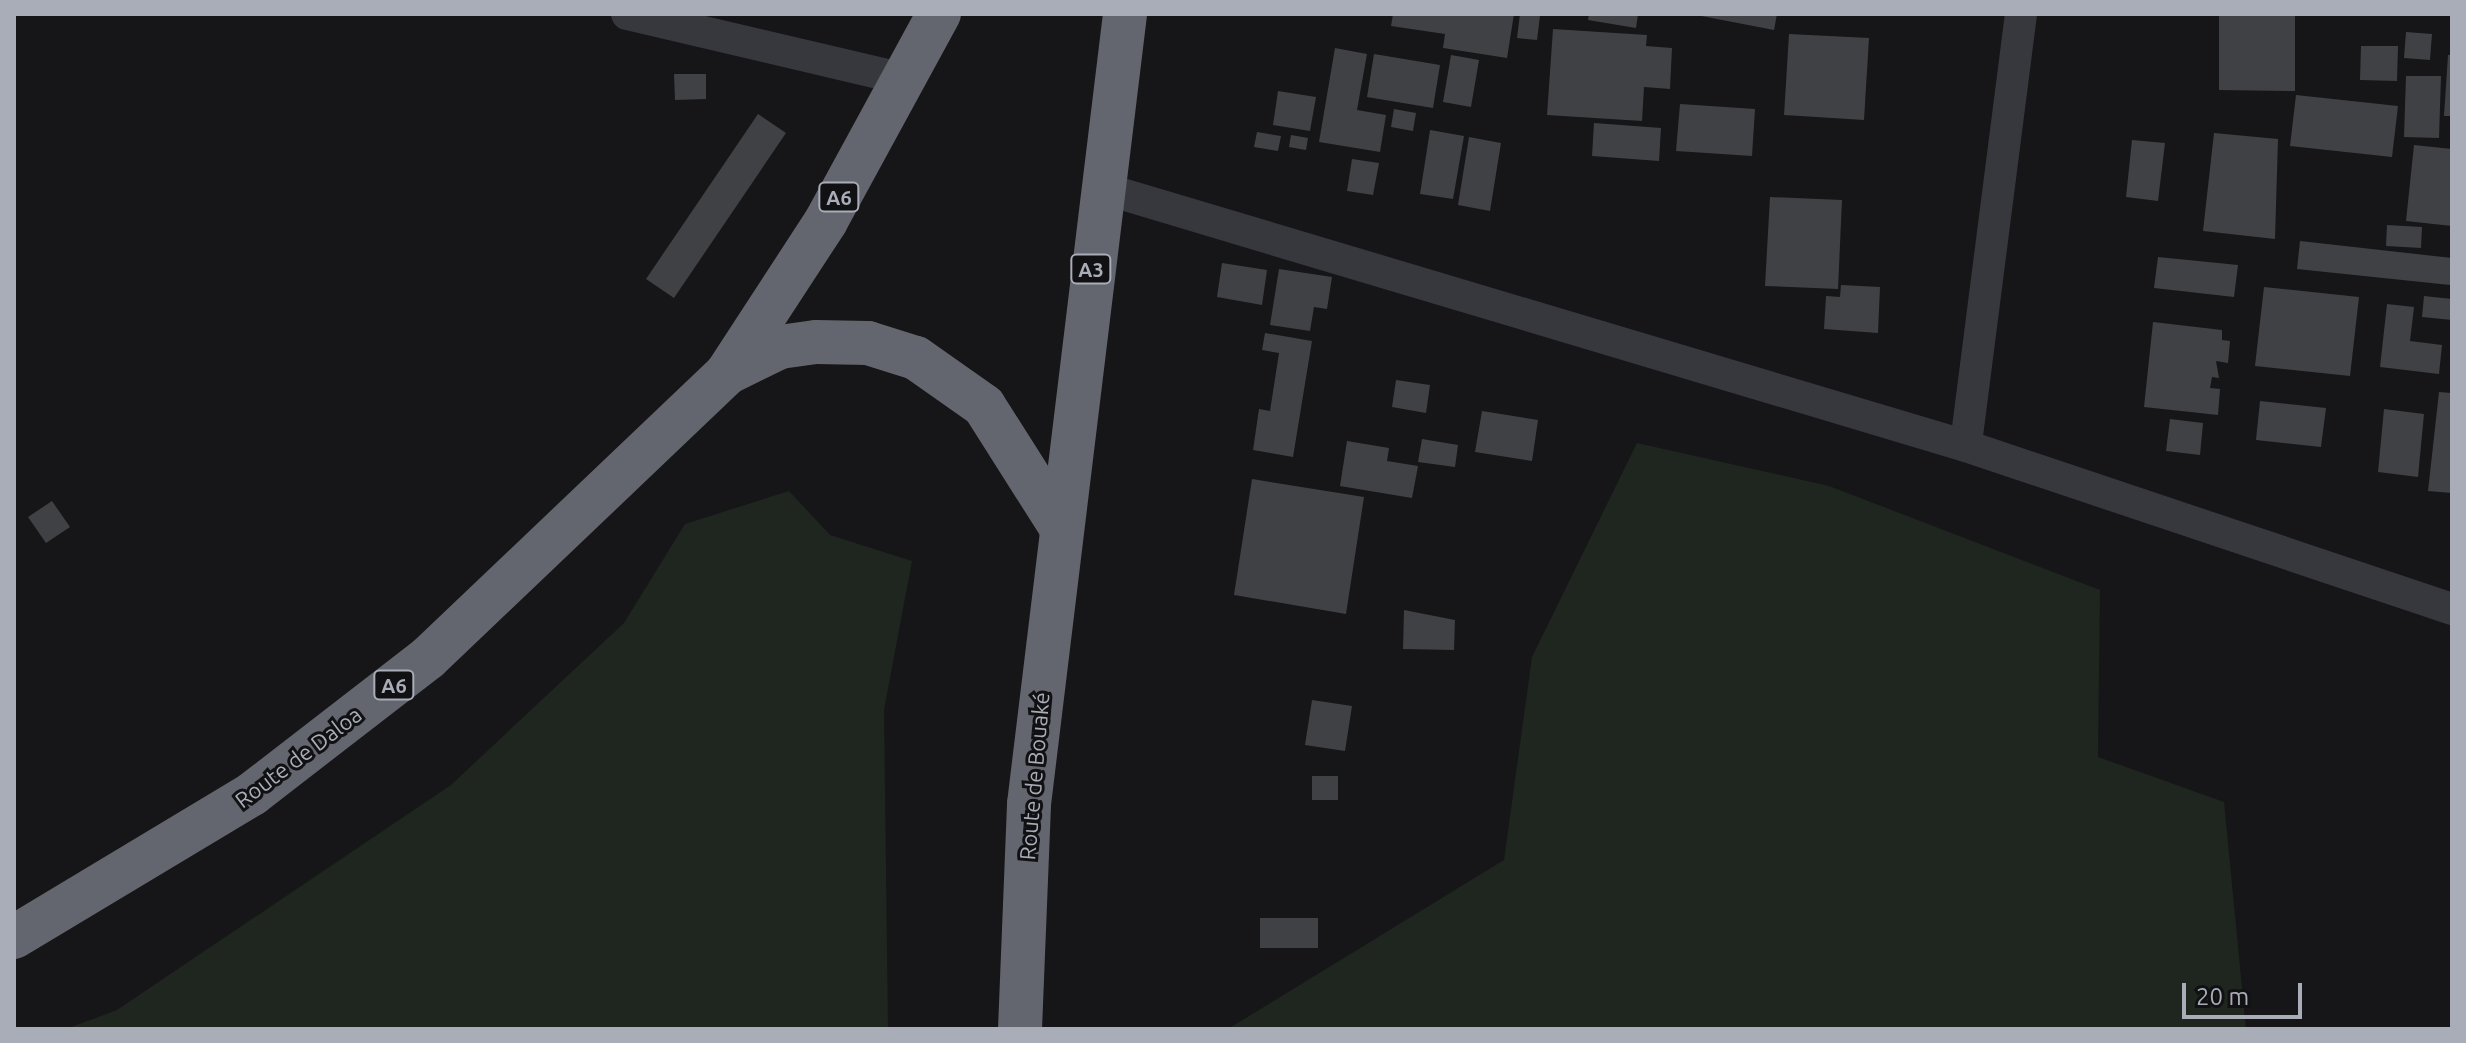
<!DOCTYPE html>
<html>
<head>
<meta charset="utf-8">
<style>
	body { margin:0 }
	#map { position:relative; width:2466px; height:1043px; overflow:hidden; background:#161618; font-family:Ubuntu,sans-serif }
	div>[style] { position:absolute }
	[style*='--x'] { left:calc(var(--x)*1px); top:calc(var(--y)*1px); width:calc(var(--w)*1px); rotate:calc(var(--a)*1deg) }
	.green>* { inset:0; background:#1e261f }
	.building>* { inset:0; background:#404145 }
	.street>* { height:32px; margin:-16px; padding:0 16px; transform-origin:16px; border-radius:16px; background:#37383d }
	.highway>* { height:44px; margin:-22px; padding:0 22px; transform-origin:22px; border-radius:22px; background:#63666e }
	span { translate:-50% -50%; white-space:nowrap; text-align:center; line-height:1.15; -webkit-text-stroke:6px #111113; paint-order:stroke }
	.shield-label span { padding:2px 6px; background:#111113; border:2px solid; border-radius:6px; -webkit-text-stroke-width:0 }
	.shield-label { font-size:20px; color:#a8adb8; font-weight:700 }
	.street-label { font-size:22px; color:#a8adb8 }
	.frame { position:absolute; inset:0; border:16px solid #a8adb8; pointer-events:none }
	.scale { position:absolute; left:2182px; top:983px; width:120px; height:36px; box-sizing:border-box; border:4px solid #a8adb8; border-top:0; padding-left:10px; font-size:24px; line-height:28px; white-space:nowrap; color:#a8adb8; -webkit-text-stroke:6px #111113; paint-order:stroke }
</style>
</head>
<body>
<div id="map">
	<div class="green">
		<i style="clip-path:polygon(1637px 443px,1829px 486px,2100px 590px,2098px 757px,2224px 802px,2246px 1029px,1228px 1029px,1504px 860px,1532px 657px)"></i>
		<i style="clip-path:polygon(789px 491px,830px 535px,912px 561px,884px 710px,888px 1029px,66px 1029px,117px 1010px,451px 785px,624px 623px,685px 524px)"></i>
	</div>
	<div class="building">
		<i style="clip-path:polygon(1393px 14px,1514px 14px,1507px 58px,1443px 48px,1445px 34px,1391px 26px)"></i>
		<i style="clip-path:polygon(1520px 14px,1540px 16px,1537px 40px,1517px 38px)"></i>
		<i style="clip-path:polygon(1589px 14px,1638px 14px,1636px 28px,1588px 20px)"></i>
		<i style="clip-path:polygon(1691px 14px,1777px 14px,1774px 30px)"></i>
		<i style="clip-path:polygon(2219px 14px,2295px 14px,2295px 91px,2219px 90px)"></i>
		<i style="clip-path:polygon(1553px 29px,1647px 35px,1646px 46px,1672px 48px,1670px 89px,1644px 87px,1642px 121px,1547px 115px)"></i>
		<i style="clip-path:polygon(2406px 32px,2432px 34px,2430px 60px,2404px 58px)"></i>
		<i style="clip-path:polygon(1789px 34px,1869px 38px,1864px 120px,1784px 115px)"></i>
		<i style="clip-path:polygon(2361px 46px,2398px 46px,2397px 81px,2360px 80px)"></i>
		<i style="clip-path:polygon(1335px 48px,1367px 54px,1357px 110px,1386px 115px,1380px 152px,1319px 142px)"></i>
		<i style="clip-path:polygon(1374px 54px,1440px 65px,1433px 108px,1367px 97px)"></i>
		<i style="clip-path:polygon(1451px 55px,1479px 60px,1471px 107px,1443px 102px)"></i>
		<i style="clip-path:polygon(2448px 55px,2452px 55px,2452px 116px,2444px 116px)"></i>
		<i style="clip-path:polygon(674px 74px,706px 74px,706px 99px,675px 100px)"></i>
		<i style="clip-path:polygon(2406px 76px,2441px 76px,2439px 138px,2404px 137px)"></i>
		<i style="clip-path:polygon(1278px 91px,1316px 97px,1310px 131px,1273px 125px)"></i>
		<i style="clip-path:polygon(2296px 95px,2398px 106px,2392px 157px,2290px 146px)"></i>
		<i style="clip-path:polygon(1680px 104px,1755px 109px,1752px 156px,1676px 151px)"></i>
		<i style="clip-path:polygon(1394px 109px,1416px 113px,1413px 131px,1391px 127px)"></i>
		<i style="clip-path:polygon(758px 114px,786px 133px,674px 298px,646px 279px)"></i>
		<i style="clip-path:polygon(1594px 123px,1661px 128px,1659px 161px,1592px 156px)"></i>
		<i style="clip-path:polygon(1430px 130px,1464px 136px,1453px 199px,1420px 194px)"></i>
		<i style="clip-path:polygon(1257px 132px,1281px 136px,1278px 151px,1254px 147px)"></i>
		<i style="clip-path:polygon(2214px 133px,2278px 139px,2275px 239px,2203px 231px)"></i>
		<i style="clip-path:polygon(1291px 135px,1308px 138px,1306px 150px,1289px 147px)"></i>
		<i style="clip-path:polygon(1469px 137px,1501px 143px,1490px 211px,1458px 205px)"></i>
		<i style="clip-path:polygon(2132px 140px,2165px 143px,2158px 201px,2126px 197px)"></i>
		<i style="clip-path:polygon(2414px 145px,2452px 149px,2452px 226px,2406px 221px)"></i>
		<i style="clip-path:polygon(1352px 159px,1379px 163px,1373px 195px,1347px 191px)"></i>
		<i style="clip-path:polygon(1770px 197px,1842px 200px,1838px 289px,1765px 286px)"></i>
		<i style="clip-path:polygon(2387px 225px,2422px 227px,2421px 248px,2386px 246px)"></i>
		<i style="clip-path:polygon(2300px 241px,2452px 258px,2450px 285px,2297px 269px)"></i>
		<i style="clip-path:polygon(2158px 257px,2238px 265px,2234px 297px,2154px 288px)"></i>
		<i style="clip-path:polygon(1222px 263px,1267px 270px,1262px 305px,1217px 297px)"></i>
		<i style="clip-path:polygon(1279px 269px,1332px 277px,1327px 309px,1314px 307px,1310px 331px,1270px 325px)"></i>
		<i style="clip-path:polygon(1841px 285px,1880px 287px,1878px 333px,1824px 329px,1826px 296px,1840px 297px)"></i>
		<i style="clip-path:polygon(2264px 287px,2359px 297px,2350px 376px,2255px 366px)"></i>
		<i style="clip-path:polygon(2424px 296px,2452px 299px,2452px 320px,2422px 317px)"></i>
		<i style="clip-path:polygon(2387px 304px,2414px 307px,2410px 341px,2442px 345px,2439px 374px,2380px 367px)"></i>
		<i style="clip-path:polygon(2153px 322px,2222px 330px,2222px 340px,2230px 341px,2228px 363px,2216px 361px,2219px 378px,2212px 377px,2210px 388px,2220px 389px,2218px 415px,2144px 407px)"></i>
		<i style="clip-path:polygon(1265px 333px,1312px 341px,1293px 457px,1253px 450px,1259px 409px,1270px 411px,1279px 353px,1262px 350px)"></i>
		<i style="clip-path:polygon(1396px 380px,1430px 385px,1426px 413px,1392px 407px)"></i>
		<i style="clip-path:polygon(2439px 392px,2452px 393px,2452px 493px,2428px 491px)"></i>
		<i style="clip-path:polygon(2260px 401px,2326px 408px,2321px 447px,2256px 440px)"></i>
		<i style="clip-path:polygon(2384px 409px,2424px 414px,2418px 477px,2378px 472px)"></i>
		<i style="clip-path:polygon(1482px 411px,1538px 420px,1532px 461px,1475px 452px)"></i>
		<i style="clip-path:polygon(2170px 419px,2203px 423px,2200px 455px,2166px 451px)"></i>
		<i style="clip-path:polygon(1422px 439px,1458px 445px,1455px 467px,1418px 462px)"></i>
		<i style="clip-path:polygon(1347px 441px,1389px 448px,1387px 461px,1418px 466px,1412px 498px,1340px 486px)"></i>
		<i style="clip-path:polygon(1252px 479px,1364px 497px,1346px 614px,1234px 595px)"></i>
		<i style="clip-path:polygon(52px 501px,70px 527px,46px 543px,28px 517px)"></i>
		<i style="clip-path:polygon(1404px 610px,1455px 620px,1454px 650px,1403px 649px)"></i>
		<i style="clip-path:polygon(1312px 700px,1352px 706px,1345px 751px,1305px 745px)"></i>
		<i style="clip-path:polygon(1312px 776px,1338px 776px,1338px 800px,1312px 800px)"></i>
		<i style="clip-path:polygon(1260px 918px,1318px 918px,1318px 948px,1260px 948px)"></i>
	</div>
	<div class="street">
		<i style="--x:627;--y:14;--w:285;--a:13.2"></i>
		<i style="--x:2021;--y:14;--w:435;--a:97.3"></i>
		<i style="--x:1966;--y:446;--w:513;--a:18.54"></i>
		<i style="--x:1102;--y:188;--w:902;--a:16.63"></i>
	</div>
	<div class="highway">
		<i style="--x:727;--y:373;--w:59;--a:-26.1"></i>
		<i style="--x:780;--y:347;--w:36;--a:-8"></i>
		<i style="--x:816;--y:342;--w:52;--a:1.1"></i>
		<i style="--x:868;--y:343;--w:50;--a:17.4"></i>
		<i style="--x:916;--y:358;--w:83;--a:35.2"></i>
		<i style="--x:984;--y:406;--w:140;--a:57.6"></i>
		<i style="--x:14;--y:937;--w:278;--a:-31"></i>
		<i style="--x:252;--y:794;--w:222;--a:-37.7"></i>
		<i style="--x:428;--y:658;--w:413;--a:-43.6"></i>
		<i style="--x:727;--y:373;--w:181;--a:-56.9"></i>
		<i style="--x:826;--y:221;--w:236;--a:-61.4"></i>
		<i style="--x:1020;--y:1029;--w:225;--a:-87.7"></i>
		<i style="--x:1029;--y:804;--w:796;--a:-83.07"></i>
	</div>
	<div class="shield-label">
		<span style="left:839px;top:197px">A6</span>
		<span style="left:1091px;top:269px">A3</span>
		<span style="left:394px;top:685px">A6</span>
	</div>
	<div class="street-label">
		<span style="left:298px;top:757px;rotate:-37deg">Route de Daloa</span>
		<span style="left:1034px;top:776px;rotate:-85deg">Route de Bouaké</span>
	</div>
	<div class="frame"></div>
	<div class="scale">20 m</div>
</div>
</body>
</html>
